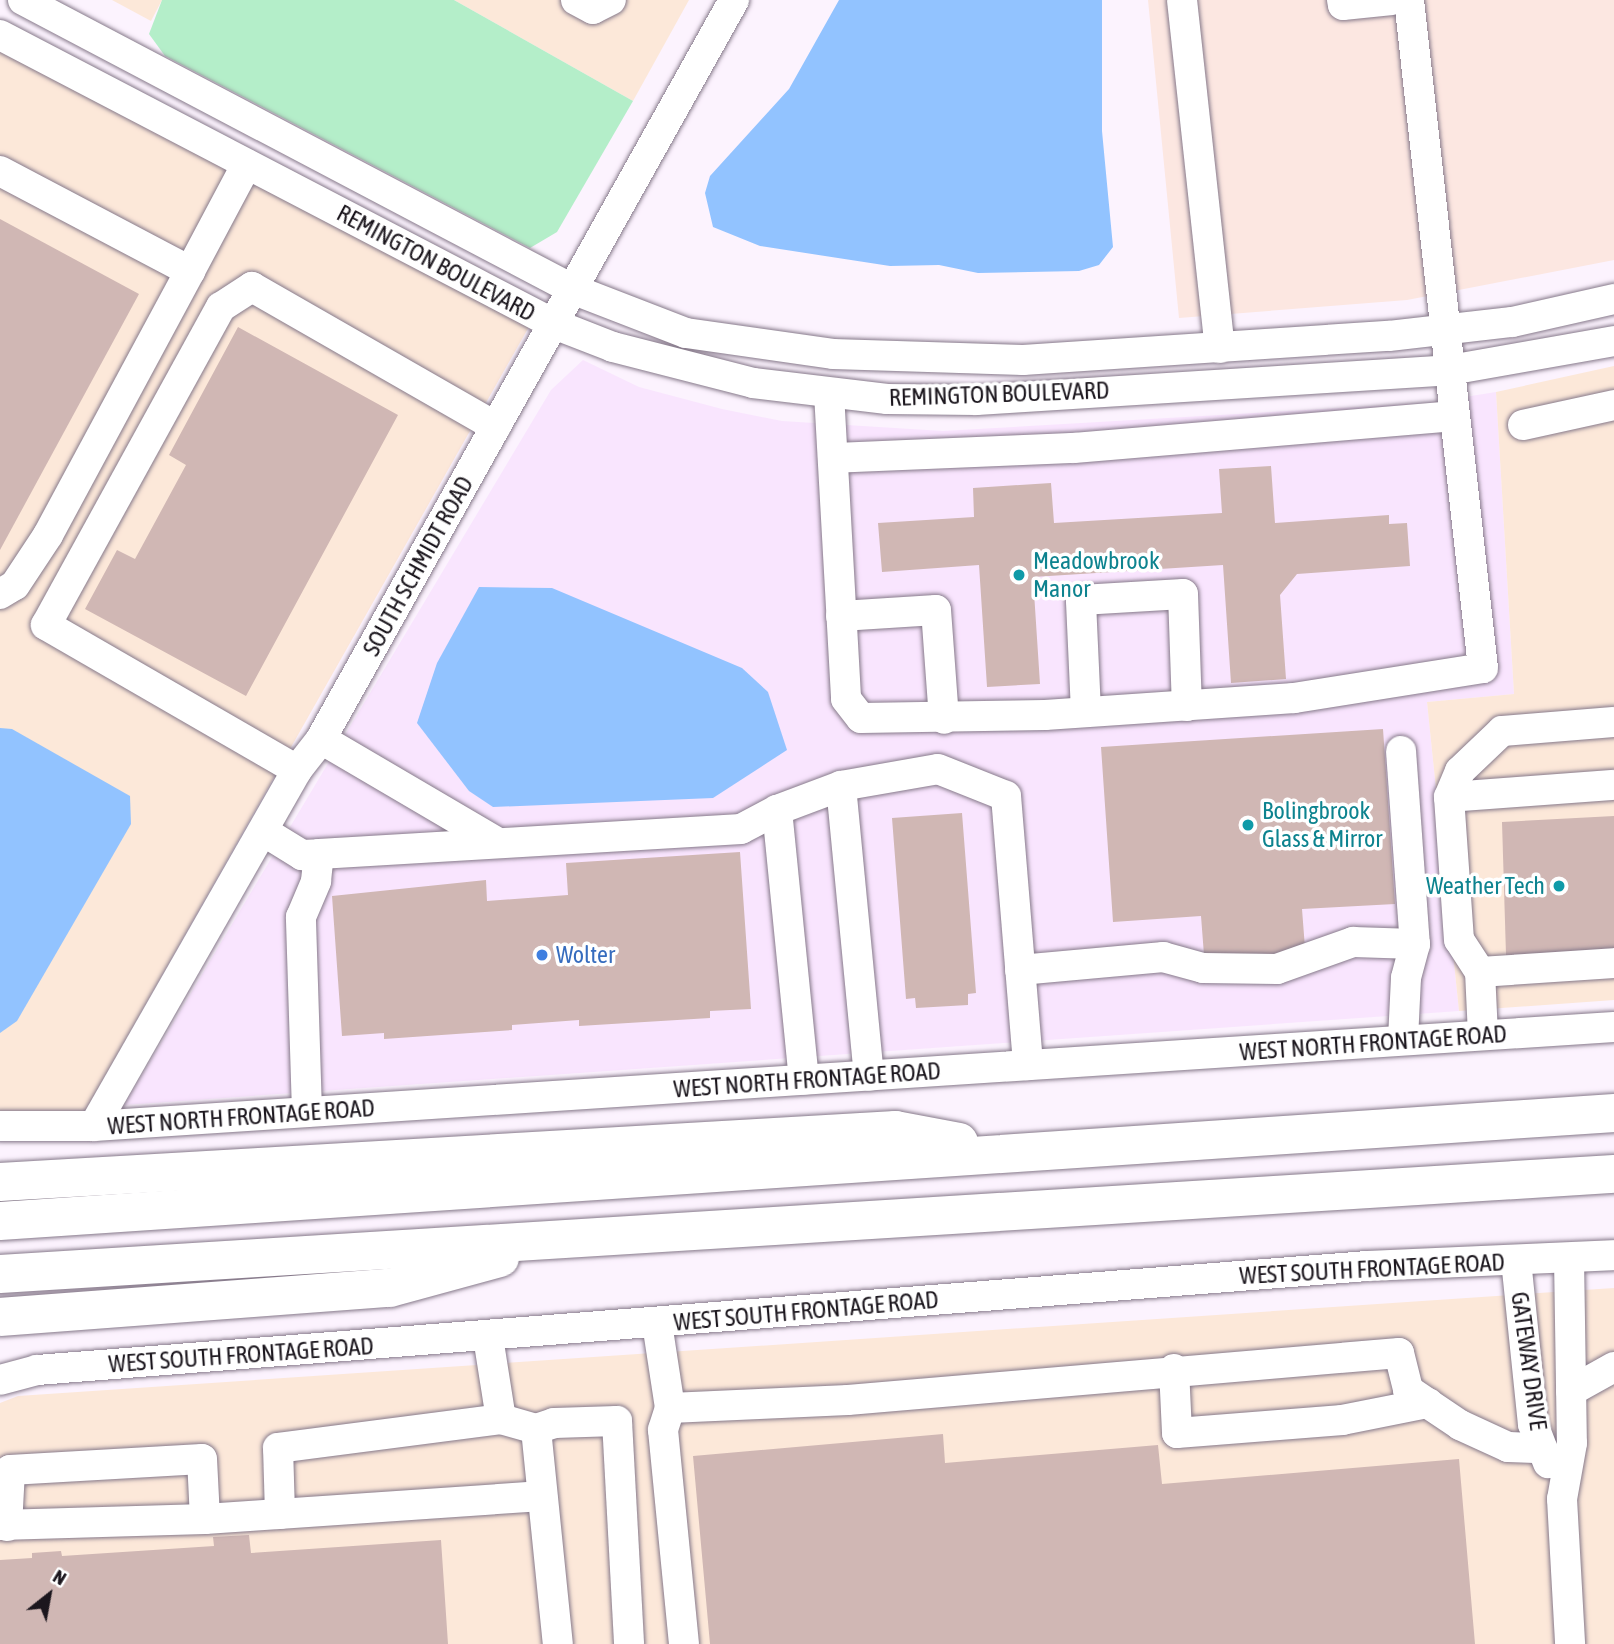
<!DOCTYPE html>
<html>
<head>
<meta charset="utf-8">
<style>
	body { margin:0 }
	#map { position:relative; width:1614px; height:1644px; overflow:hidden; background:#fcf3fe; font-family:"Asap Condensed",sans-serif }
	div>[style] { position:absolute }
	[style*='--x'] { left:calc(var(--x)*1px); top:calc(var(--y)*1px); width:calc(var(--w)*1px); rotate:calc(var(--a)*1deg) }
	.built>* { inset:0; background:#f9e5fe }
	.industrial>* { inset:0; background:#fce8d9 }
	.medical>* { inset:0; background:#fce7e1 }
	.green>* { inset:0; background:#b4eec9 }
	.water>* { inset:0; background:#92c3ff }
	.building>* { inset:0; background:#d0b7b4 }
	.roads { filter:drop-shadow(0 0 2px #86798a) drop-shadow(0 0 2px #86798a) }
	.minor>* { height:30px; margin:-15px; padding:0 15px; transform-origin:15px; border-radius:15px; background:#fff }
	.highway>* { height:38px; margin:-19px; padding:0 19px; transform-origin:19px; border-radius:19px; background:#fff }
	.dots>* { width:19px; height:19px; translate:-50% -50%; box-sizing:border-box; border:4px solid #fff; border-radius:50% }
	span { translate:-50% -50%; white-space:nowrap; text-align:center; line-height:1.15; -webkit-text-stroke:7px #fff; paint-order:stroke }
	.street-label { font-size:24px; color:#1b161d }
	.culture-label { font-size:24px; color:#0d838f }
	.left { translate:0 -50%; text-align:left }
	.right { translate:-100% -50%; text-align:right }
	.shop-label { font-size:24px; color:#366cbe }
	.north { position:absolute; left:14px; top:1560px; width:70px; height:70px; -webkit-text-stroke:5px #fff; paint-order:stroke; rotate:31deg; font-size:19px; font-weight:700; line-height:28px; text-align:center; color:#1b161d }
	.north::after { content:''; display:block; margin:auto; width:24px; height:32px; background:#1b161d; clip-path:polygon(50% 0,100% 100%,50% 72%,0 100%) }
</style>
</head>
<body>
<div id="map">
	<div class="built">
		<i style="clip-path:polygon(583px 360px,639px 387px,722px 409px,782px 421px,943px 431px,1427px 403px,1496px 392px,1514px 694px,1427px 702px,1459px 1011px,124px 1105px,551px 390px)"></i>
	</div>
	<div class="industrial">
		<i style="clip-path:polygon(112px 0,162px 0,151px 21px)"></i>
		<i style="clip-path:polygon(454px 0,689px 0,633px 101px)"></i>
		<i style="clip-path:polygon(0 43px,530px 325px,84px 1113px,0 1113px)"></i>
		<i style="clip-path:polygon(1614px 366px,1614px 1000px,1459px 1011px,1427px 702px,1514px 694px,1496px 392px)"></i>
		<i style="clip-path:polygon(1614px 1288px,1614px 1644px,0 1644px,0 1403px,18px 1396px)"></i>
	</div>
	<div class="medical">
		<i style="clip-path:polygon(1148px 0,1614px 0,1614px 260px,1407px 300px,1179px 318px)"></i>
	</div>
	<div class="green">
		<i style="clip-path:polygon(162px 0,454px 0,633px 101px,557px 232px,530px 248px,165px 56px,149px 34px)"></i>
	</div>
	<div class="water">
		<i style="clip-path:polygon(839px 0,1102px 0,1102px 131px,1113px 247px,1099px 265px,1079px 271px,978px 273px,939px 265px,890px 266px,760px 246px,713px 227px,705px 193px,710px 176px,789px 89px)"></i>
		<i style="clip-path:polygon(479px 587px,552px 588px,742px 668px,768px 692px,787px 750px,713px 798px,493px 807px,469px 791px,417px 723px,437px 663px)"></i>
		<i style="clip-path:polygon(0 728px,12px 729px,130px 796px,131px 824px,17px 1021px,0 1033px)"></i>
	</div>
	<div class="building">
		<i style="clip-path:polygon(0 219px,139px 294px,0 550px)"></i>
		<i style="clip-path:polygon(238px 327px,398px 415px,246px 696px,85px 609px,117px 550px,135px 559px,186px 465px,169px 455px)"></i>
		<i style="clip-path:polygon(1271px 466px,1275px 523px,1389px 515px,1389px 524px,1407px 523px,1410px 566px,1297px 574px,1280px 595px,1286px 679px,1231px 683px,1223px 565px,1033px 577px,1040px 684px,987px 687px,979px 565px,882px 572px,878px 523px,974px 517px,973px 488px,1051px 483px,1054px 523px,1222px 513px,1219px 469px)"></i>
		<i style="clip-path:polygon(1383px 729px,1395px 904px,1302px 909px,1305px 948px,1273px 956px,1204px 955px,1201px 916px,1113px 922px,1101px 747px)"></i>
		<i style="clip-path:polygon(962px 813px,976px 993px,968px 994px,968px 1005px,916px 1008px,915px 998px,906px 999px,892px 818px)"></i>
		<i style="clip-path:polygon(1614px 816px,1614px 949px,1506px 955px,1502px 822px)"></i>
		<i style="clip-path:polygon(740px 852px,751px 1009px,710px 1011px,710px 1018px,579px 1026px,579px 1020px,512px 1025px,512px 1030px,384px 1039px,384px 1033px,342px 1036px,332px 896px,486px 880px,487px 901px,568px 895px,566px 863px)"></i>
		<i style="clip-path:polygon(943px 1434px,945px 1463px,1158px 1445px,1162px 1484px,1459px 1459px,1475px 1644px,710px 1644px,693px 1456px)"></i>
		<i style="clip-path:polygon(249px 1535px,251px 1553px,441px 1540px,448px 1644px,0 1644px,0 1560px,32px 1558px,32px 1553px,61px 1551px,62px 1556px,214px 1546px,213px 1537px)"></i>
	</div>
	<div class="roads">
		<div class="minor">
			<i style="--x:23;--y:0;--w:620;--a:27.76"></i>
			<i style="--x:572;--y:289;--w:122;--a:21.1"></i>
			<i style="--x:686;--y:333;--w:148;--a:8.1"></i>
			<i style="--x:833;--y:354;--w:190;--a:1.8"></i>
			<i style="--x:1023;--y:360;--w:367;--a:-3.8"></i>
			<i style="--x:1389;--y:336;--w:124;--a:-6.5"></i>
			<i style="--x:1512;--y:322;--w:105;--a:-12.7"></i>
			<i style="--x:576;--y:0;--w:19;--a:28"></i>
			<i style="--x:593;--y:9;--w:20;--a:-27"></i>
			<i style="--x:1182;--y:0;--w:350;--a:83.8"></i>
			<i style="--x:1342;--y:0;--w:5;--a:79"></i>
			<i style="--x:1343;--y:5;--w:49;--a:-5.8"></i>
			<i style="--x:0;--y:35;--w:625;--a:27.55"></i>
			<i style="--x:554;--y:324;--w:63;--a:21.3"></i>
			<i style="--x:613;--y:347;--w:145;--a:14.4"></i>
			<i style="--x:753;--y:383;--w:135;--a:6.8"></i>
			<i style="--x:887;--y:399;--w:89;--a:0.6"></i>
			<i style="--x:976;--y:400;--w:475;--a:-3.6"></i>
			<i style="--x:1450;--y:370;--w:167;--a:-10"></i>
			<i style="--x:0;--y:171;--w:215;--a:27.8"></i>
			<i style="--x:190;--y:271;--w:121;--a:-62"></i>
			<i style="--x:829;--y:393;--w:306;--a:86.8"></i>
			<i style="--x:846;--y:699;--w:24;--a:52"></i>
			<i style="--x:861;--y:718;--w:184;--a:-0.9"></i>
			<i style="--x:1045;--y:715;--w:250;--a:-3.9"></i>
			<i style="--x:1294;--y:698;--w:191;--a:-9"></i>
			<i style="--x:1483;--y:668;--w:672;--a:-96.32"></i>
			<i style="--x:1523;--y:425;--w:93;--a:-12.4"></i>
			<i style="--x:833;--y:458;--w:241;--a:-2.4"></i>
			<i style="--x:1074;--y:448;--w:382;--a:-4.8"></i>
			<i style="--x:0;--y:594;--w:17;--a:-31"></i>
			<i style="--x:15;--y:585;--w:60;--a:-56.6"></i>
			<i style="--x:48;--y:535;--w:300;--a:-61.7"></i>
			<i style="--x:841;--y:616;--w:95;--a:-3.6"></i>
			<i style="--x:936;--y:610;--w:109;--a:85.8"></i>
			<i style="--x:1086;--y:712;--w:112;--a:-92.6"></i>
			<i style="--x:1081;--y:600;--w:102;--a:-3.4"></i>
			<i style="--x:1183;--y:594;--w:112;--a:88"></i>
			<i style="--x:321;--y:739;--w:202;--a:30.4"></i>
			<i style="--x:1401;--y:751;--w:194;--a:85.9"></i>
			<i style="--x:297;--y:770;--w:290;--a:-150"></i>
			<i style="--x:46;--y:625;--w:363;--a:-61.2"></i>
			<i style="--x:221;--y:307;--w:37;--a:-33"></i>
			<i style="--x:252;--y:287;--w:281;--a:29.8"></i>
			<i style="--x:841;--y:786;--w:98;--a:-9.9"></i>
			<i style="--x:938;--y:769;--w:73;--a:21.7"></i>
			<i style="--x:1006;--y:796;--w:270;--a:85.3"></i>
			<i style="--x:1449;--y:797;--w:165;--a:-4.2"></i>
			<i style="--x:777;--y:810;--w:68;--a:-20.6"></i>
			<i style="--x:841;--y:786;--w:291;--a:84.5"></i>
			<i style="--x:263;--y:831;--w:46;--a:31.6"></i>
			<i style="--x:302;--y:855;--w:17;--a:-3"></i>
			<i style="--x:319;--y:854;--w:423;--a:-3.4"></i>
			<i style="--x:741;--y:829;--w:41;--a:-27.8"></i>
			<i style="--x:777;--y:810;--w:271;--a:84.3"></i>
			<i style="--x:1020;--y:970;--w:144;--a:-5.2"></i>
			<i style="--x:1163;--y:957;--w:41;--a:15.4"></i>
			<i style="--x:1203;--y:968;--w:74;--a:0.8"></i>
			<i style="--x:1277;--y:969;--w:81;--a:-19.6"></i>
			<i style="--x:1353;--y:942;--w:62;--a:1.8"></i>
			<i style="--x:1415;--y:944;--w:35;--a:105"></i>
			<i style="--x:1406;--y:978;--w:62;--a:92.8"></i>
			<i style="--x:1480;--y:972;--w:134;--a:-3.8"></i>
			<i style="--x:1483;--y:1035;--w:63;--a:-92.7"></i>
			<i style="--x:1480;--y:972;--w:38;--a:-123"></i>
			<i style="--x:1459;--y:940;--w:143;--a:-94"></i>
			<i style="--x:1449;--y:797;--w:28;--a:-67"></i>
			<i style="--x:1460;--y:771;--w:58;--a:-43.6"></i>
			<i style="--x:1502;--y:731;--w:112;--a:-4.6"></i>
			<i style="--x:307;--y:1112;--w:195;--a:-91.8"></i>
			<i style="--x:301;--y:917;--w:39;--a:-67"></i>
			<i style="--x:316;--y:881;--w:27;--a:-84"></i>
			<i style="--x:0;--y:1126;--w:94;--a:0"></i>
			<i style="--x:94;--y:1126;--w:1523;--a:-3.73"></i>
			<i style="--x:94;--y:1126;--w:410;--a:-60.3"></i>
			<i style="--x:297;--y:770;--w:39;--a:-52"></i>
			<i style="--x:321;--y:739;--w:847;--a:-60.8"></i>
			<i style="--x:1569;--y:1258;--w:185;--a:89.1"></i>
			<i style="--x:1572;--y:1443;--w:57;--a:100.1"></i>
			<i style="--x:1562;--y:1499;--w:145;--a:86.8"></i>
			<i style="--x:1516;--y:1260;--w:165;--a:84.1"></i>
			<i style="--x:1533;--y:1424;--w:42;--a:69"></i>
			<i style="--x:657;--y:1323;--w:86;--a:81.3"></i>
			<i style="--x:670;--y:1408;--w:178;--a:-2.6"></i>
			<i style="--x:848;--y:1400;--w:553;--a:-4.88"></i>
			<i style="--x:1399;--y:1353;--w:38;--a:76"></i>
			<i style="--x:1408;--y:1390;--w:63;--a:33.9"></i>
			<i style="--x:1460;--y:1425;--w:53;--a:24.6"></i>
			<i style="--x:1508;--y:1447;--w:34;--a:2"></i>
			<i style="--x:488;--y:1337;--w:83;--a:81"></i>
			<i style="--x:501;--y:1419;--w:36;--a:16"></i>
			<i style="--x:536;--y:1429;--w:216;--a:84.2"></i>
			<i style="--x:1174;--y:1369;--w:64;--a:87.3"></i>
			<i style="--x:1177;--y:1433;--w:166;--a:-4.5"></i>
			<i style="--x:1342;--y:1420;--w:88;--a:-11.2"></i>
			<i style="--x:0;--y:1380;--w:38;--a:-15"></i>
			<i style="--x:37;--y:1370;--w:1333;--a:-4.47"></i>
			<i style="--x:1366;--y:1266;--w:248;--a:-2.5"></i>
			<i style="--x:1571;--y:1391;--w:49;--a:-29.2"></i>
			<i style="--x:670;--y:1408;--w:23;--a:108"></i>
			<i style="--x:663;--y:1430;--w:215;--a:84.4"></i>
			<i style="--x:536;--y:1429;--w:19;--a:-18"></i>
			<i style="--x:554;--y:1423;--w:63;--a:-1.8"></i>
			<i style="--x:617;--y:1421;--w:223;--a:86.9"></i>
			<i style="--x:280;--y:1514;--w:66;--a:-91.7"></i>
			<i style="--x:278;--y:1448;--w:225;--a:-7.4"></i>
			<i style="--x:0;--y:1525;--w:205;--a:-1.7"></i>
			<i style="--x:205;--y:1519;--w:338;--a:-3.9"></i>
			<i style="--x:7;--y:1526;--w:56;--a:-86.9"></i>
			<i style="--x:10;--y:1470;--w:192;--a:-3.3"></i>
			<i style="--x:202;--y:1459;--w:60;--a:87.1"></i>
		</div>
		<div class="highway">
			<i style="--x:0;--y:1182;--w:897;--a:-3.33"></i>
			<i style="--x:895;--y:1130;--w:65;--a:10.6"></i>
			<i style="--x:0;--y:1221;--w:1618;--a:-3.83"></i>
			<i style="--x:0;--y:1274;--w:1617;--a:-3.55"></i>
			<i style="--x:0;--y:1317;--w:391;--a:-4.3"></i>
			<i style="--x:390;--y:1288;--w:114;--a:-15.3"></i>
		</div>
	</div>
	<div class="dots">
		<i style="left:1019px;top:575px;background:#0f9aa8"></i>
		<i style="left:1248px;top:825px;background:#0f9aa8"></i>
		<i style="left:1559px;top:886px;background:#0f9aa8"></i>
		<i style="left:542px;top:955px;background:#3f7fe0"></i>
	</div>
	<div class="street-label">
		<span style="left:436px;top:263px;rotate:28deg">REMINGTON BOULEVARD</span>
		<span style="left:999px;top:394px;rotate:-2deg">REMINGTON BOULEVARD</span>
		<span style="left:418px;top:566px;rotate:-61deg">SOUTH SCHMIDT ROAD</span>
		<span style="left:1373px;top:1043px;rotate:-4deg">WEST NORTH FRONTAGE ROAD</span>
		<span style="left:807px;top:1080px;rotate:-4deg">WEST NORTH FRONTAGE ROAD</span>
		<span style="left:241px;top:1117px;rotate:-4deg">WEST NORTH FRONTAGE ROAD</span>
		<span style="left:1372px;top:1269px;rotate:-3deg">WEST SOUTH FRONTAGE ROAD</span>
		<span style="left:806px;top:1311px;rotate:-5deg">WEST SOUTH FRONTAGE ROAD</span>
		<span style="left:241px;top:1355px;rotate:-4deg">WEST SOUTH FRONTAGE ROAD</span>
		<span style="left:1529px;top:1361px;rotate:82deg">GATEWAY DRIVE</span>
	</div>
	<div class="culture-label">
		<span class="left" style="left:1033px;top:575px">Meadowbrook<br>Manor</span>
		<span class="left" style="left:1262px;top:825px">Bolingbrook<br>Glass &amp; Mirror</span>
		<span class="right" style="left:1545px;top:886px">Weather Tech</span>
	</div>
	<div class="shop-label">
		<span class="left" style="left:556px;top:955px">Wolter</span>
	</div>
	<div class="north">N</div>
</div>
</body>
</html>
